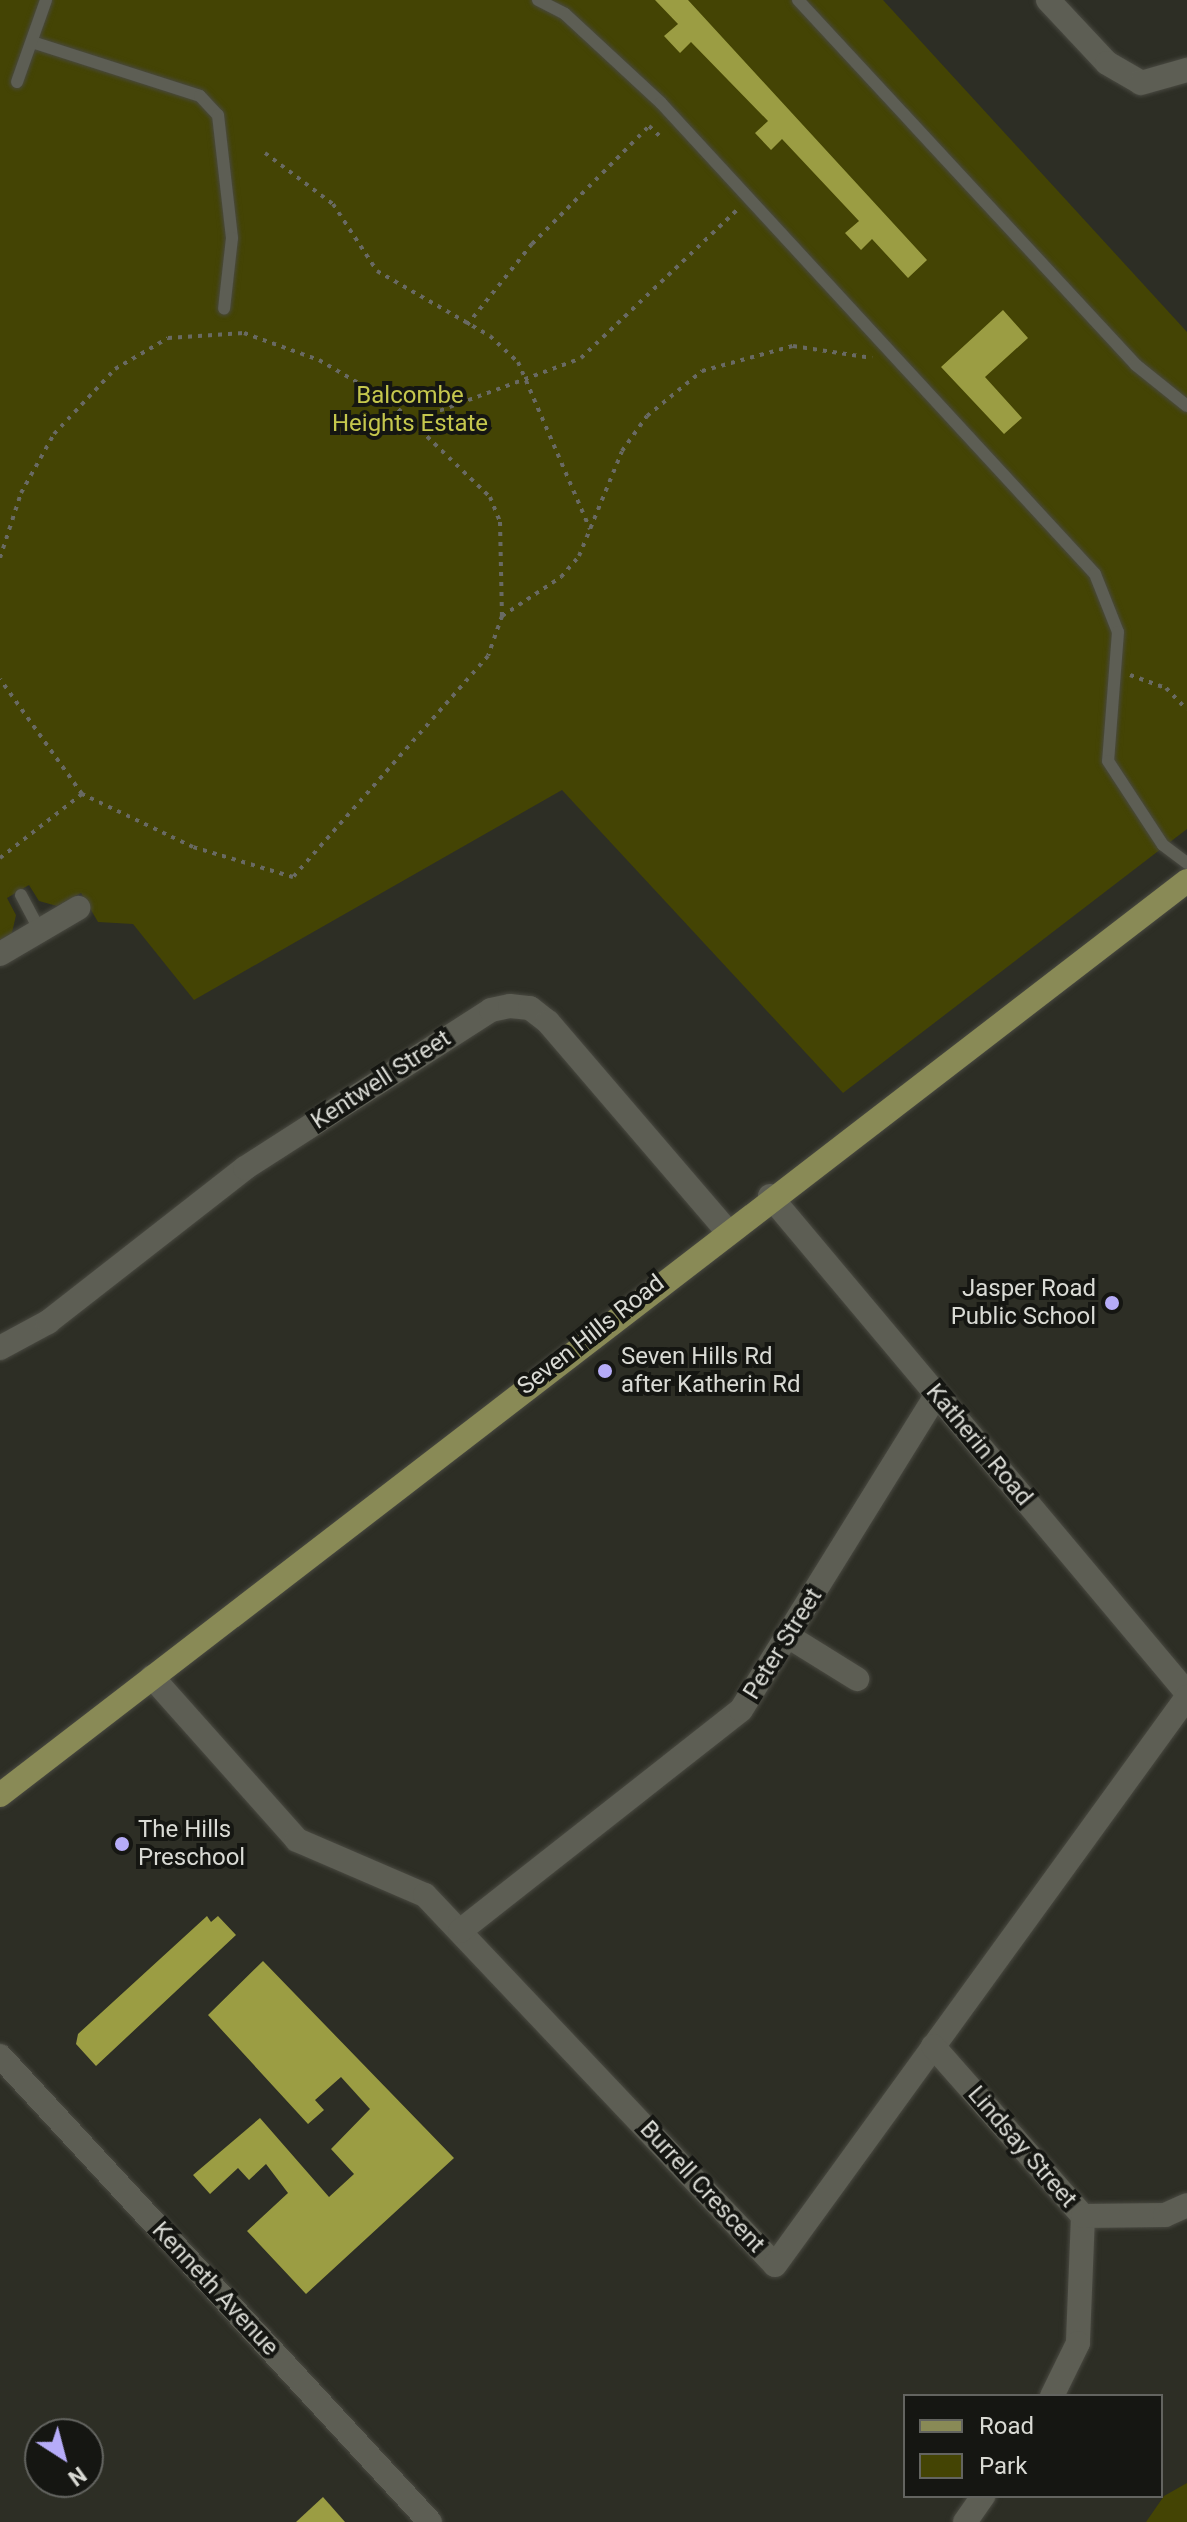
<!DOCTYPE html>
<html>
<head>
<meta charset="utf-8">
<style>
	body { margin:0 }
	#map { position:relative; width:1187px; height:2522px; overflow:hidden; background:#2d2e25; font-family:Roboto,sans-serif }
	div>[style] { position:absolute }
	[style*='--x'] { left:calc(var(--x)*1px); top:calc(var(--y)*1px); width:calc(var(--w)*1px); rotate:calc(var(--a)*1deg) }
	.green>* { inset:0; background:#444404 }
	.building>* { inset:0; background:#9b9d43 }
	.path>* { height:4px; margin-top:-2px; transform-origin:0; background:repeating-linear-gradient(90deg,#696a63 0 4px,transparent 0 10px) }
	.roads { filter:drop-shadow(0 0 2px #494941) drop-shadow(0 0 2px #494941) }
	.lane>* { height:12px; margin:-6px; padding:0 6px; transform-origin:6px; border-radius:6px; background:#5d5e54 }
	.street>* { height:24px; margin:-12px; padding:0 12px; transform-origin:12px; border-radius:12px; background:#5d5e54 }
	.primary>* { height:24px; margin:-12px; padding:0 12px; transform-origin:12px; border-radius:12px; background:#898a56 }
	.dots>* { width:22px; height:22px; translate:-50% -50%; box-sizing:border-box; border:4px solid #151612; border-radius:50% }
	span { translate:-50% -50%; white-space:nowrap; text-align:center; line-height:1.15; -webkit-text-stroke:8px #151612; paint-order:stroke }
	.park-label { font-size:24px; color:#c5c74d }
	.street-label { font-size:24px; color:#d9dad4 }
	.poi-label { font-size:24px; color:#d9dad4 }
	.right { translate:-100% -50%; text-align:right }
	.left { translate:0 -50%; text-align:left }
	.legend { position:absolute; left:903px; top:2394px; width:260px; height:104px; box-sizing:border-box; background:#151612; border:2px solid #636460; margin:0; padding:10px 14px; list-style:none; font-size:24px; color:#d9dad4 }
	.legend li { display:flex; align-items:center; gap:16px; height:40px }
	.legend b { width:40px; border:2px solid #636460 }
	.north { position:absolute; left:24px; top:2418px; width:80px; height:80px; box-sizing:border-box; background:#151612; border:2px solid #636460; border-radius:50%; rotate:144deg; font-size:22px; font-weight:700; line-height:32px; text-align:center; color:#d9dad4 }
	.north::after { content:''; display:block; margin:auto; width:28px; height:36px; background:#b6acf8; clip-path:polygon(50% 0,100% 100%,50% 72%,0 100%) }
</style>
</head>
<body>
<div id="map">
	<div class="green">
		<i style="clip-path:polygon(0 0,883px 0,1187px 332px,1187px 829px,843px 1093px,562px 790px,194px 1000px,133px 924px,98px 922px,81px 893px,57px 906px,39px 901px,29px 885px,7px 898px,16px 915px,12px 933px,0 940px)"></i>
		<i style="clip-path:polygon(1187px 2483px,1187px 2522px,1146px 2522px,1164px 2496px)"></i>
	</div>
	<div class="building">
		<i style="clip-path:polygon(655px 0,688px 0,927px 260px,908px 278px,872px 239px,861px 250px,845px 233px,859px 221px,782px 139px,771px 150px,755px 133px,768px 121px,691px 42px,680px 53px,664px 36px,678px 24px)"></i>
		<i style="clip-path:polygon(1003px 310px,1028px 338px,985px 377px,1022px 418px,1004px 434px,941px 367px)"></i>
		<i style="clip-path:polygon(207px 1916px,211px 1922px,218px 1916px,236px 1935px,96px 2066px,76px 2044px,78px 2034px)"></i>
		<i style="clip-path:polygon(263px 1961px,454px 2158px,306px 2294px,247px 2231px,288px 2193px,266px 2164px,249px 2180px,238px 2168px,210px 2194px,193px 2175px,260px 2118px,329px 2197px,354px 2174px,331px 2149px,370px 2109px,341px 2077px,315px 2100px,324px 2110px,308px 2124px,208px 2015px)"></i>
		<i style="clip-path:polygon(323px 2497px,345px 2522px,296px 2522px)"></i>
	</div>
	<div class="path">
		<i style="--x:265;--y:153;--w:85;--a:36.9"></i>
		<i style="--x:333;--y:204;--w:80;--a:56.7"></i>
		<i style="--x:377;--y:271;--w:130;--a:29.9"></i>
		<i style="--x:490;--y:336;--w:38;--a:43"></i>
		<i style="--x:518;--y:362;--w:182;--a:66.7"></i>
		<i style="--x:467;--y:325;--w:104;--a:-51.3"></i>
		<i style="--x:532;--y:244;--w:166;--a:-45.2"></i>
		<i style="--x:649;--y:126;--w:19;--a:43"></i>
		<i style="--x:412;--y:421;--w:180;--a:-20.4"></i>
		<i style="--x:581;--y:358;--w:218;--a:-43.5"></i>
		<i style="--x:0;--y:558;--w:68;--a:-72.1"></i>
		<i style="--x:21;--y:493;--w:68;--a:-60.8"></i>
		<i style="--x:54;--y:434;--w:89;--a:-46.8"></i>
		<i style="--x:115;--y:369;--w:61;--a:-30.3"></i>
		<i style="--x:168;--y:338;--w:76;--a:-3.8"></i>
		<i style="--x:244;--y:333;--w:80;--a:19.8"></i>
		<i style="--x:319;--y:360;--w:83;--a:30.3"></i>
		<i style="--x:391;--y:402;--w:137;--a:43.8"></i>
		<i style="--x:490;--y:497;--w:27;--a:68"></i>
		<i style="--x:500;--y:522;--w:94;--a:88.8"></i>
		<i style="--x:502;--y:616;--w:42;--a:109.3"></i>
		<i style="--x:488;--y:656;--w:295;--a:131.4"></i>
		<i style="--x:293;--y:877;--w:104;--a:-163.3"></i>
		<i style="--x:193;--y:847;--w:123;--a:-154.5"></i>
		<i style="--x:82;--y:794;--w:141;--a:-125.5"></i>
		<i style="--x:502;--y:616;--w:71;--a:-33.5"></i>
		<i style="--x:561;--y:577;--w:28;--a:-49"></i>
		<i style="--x:579;--y:556;--w:113;--a:-67.7"></i>
		<i style="--x:622;--y:451;--w:43;--a:-54.5"></i>
		<i style="--x:647;--y:416;--w:71;--a:-39.3"></i>
		<i style="--x:702;--y:371;--w:94;--a:-15.4"></i>
		<i style="--x:793;--y:346;--w:80;--a:8.6"></i>
		<i style="--x:1130;--y:675;--w:38;--a:20"></i>
		<i style="--x:1166;--y:688;--w:30;--a:46"></i>
		<i style="--x:0;--y:858;--w:104;--a:-38"></i>
	</div>
	<div class="roads">
		<div class="lane">
			<i style="--x:538;--y:0;--w:30;--a:27"></i>
			<i style="--x:565;--y:14;--w:131;--a:42.8"></i>
			<i style="--x:661;--y:103;--w:640;--a:47.34"></i>
			<i style="--x:1095;--y:574;--w:62;--a:68.4"></i>
			<i style="--x:1118;--y:632;--w:129;--a:94.4"></i>
			<i style="--x:1108;--y:761;--w:100;--a:56.8"></i>
			<i style="--x:1163;--y:845;--w:30;--a:37"></i>
			<i style="--x:798;--y:0;--w:497;--a:47.2"></i>
			<i style="--x:1136;--y:365;--w:65;--a:38.8"></i>
			<i style="--x:32;--y:42;--w:176;--a:17.8"></i>
			<i style="--x:200;--y:96;--w:26;--a:47"></i>
			<i style="--x:218;--y:115;--w:124;--a:83.5"></i>
			<i style="--x:232;--y:238;--w:71;--a:96.4"></i>
			<i style="--x:17;--y:82;--w:87;--a:-70.5"></i>
			<i style="--x:21;--y:895;--w:40;--a:62"></i>
		</div>
		<div class="street">
			<i style="--x:1048;--y:0;--w:86;--a:46.9"></i>
			<i style="--x:1107;--y:63;--w:39;--a:30"></i>
			<i style="--x:1141;--y:83;--w:48;--a:-15.8"></i>
			<i style="--x:0;--y:954;--w:91;--a:-30.5"></i>
			<i style="--x:770;--y:1196;--w:649;--a:50"></i>
			<i style="--x:0;--y:1348;--w:55;--a:-28.4"></i>
			<i style="--x:48;--y:1322;--w:250;--a:-38"></i>
			<i style="--x:245;--y:1168;--w:292;--a:-32.7"></i>
			<i style="--x:491;--y:1010;--w:19;--a:-12"></i>
			<i style="--x:510;--y:1006;--w:20;--a:6"></i>
			<i style="--x:530;--y:1008;--w:23;--a:38"></i>
			<i style="--x:548;--y:1022;--w:274;--a:49.4"></i>
			<i style="--x:791;--y:1638;--w:78;--a:31.8"></i>
			<i style="--x:152;--y:1677;--w:218;--a:48.3"></i>
			<i style="--x:297;--y:1840;--w:139;--a:23.3"></i>
			<i style="--x:425;--y:1895;--w:509;--a:46.59"></i>
			<i style="--x:775;--y:2265;--w:702;--a:-54.04"></i>
			<i style="--x:460;--y:1931;--w:357;--a:-38.2"></i>
			<i style="--x:741;--y:1710;--w:370;--a:-58.2"></i>
			<i style="--x:933;--y:2046;--w:227;--a:48.6"></i>
			<i style="--x:1083;--y:2216;--w:127;--a:92.3"></i>
			<i style="--x:1078;--y:2343;--w:59;--a:116.1"></i>
			<i style="--x:0;--y:2056;--w:634;--a:47.3"></i>
			<i style="--x:1083;--y:2216;--w:82;--a:-0.7"></i>
			<i style="--x:1165;--y:2215;--w:24;--a:-24"></i>
			<i style="--x:965;--y:2522;--w:32;--a:-55"></i>
		</div>
		<div class="primary">
			<i style="--x:0;--y:1795;--w:1498;--a:-37.6"></i>
		</div>
	</div>
	<div class="dots">
		<i style="left:1112px;top:1303px;background:#b6acf8"></i>
		<i style="left:605px;top:1371px;background:#b6acf8"></i>
		<i style="left:122px;top:1844px;background:#b6acf8"></i>
	</div>
	<div class="park-label">
		<span style="left:410px;top:410px">Balcombe<br>Heights Estate</span>
	</div>
	<div class="street-label">
		<span style="left:381px;top:1080px;rotate:-33deg">Kentwell Street</span>
		<span style="left:591px;top:1335px;rotate:-38deg">Seven Hills Road</span>
		<span style="left:979px;top:1445px;rotate:50deg">Katherin Road</span>
		<span style="left:783px;top:1644px;rotate:-58deg">Peter Street</span>
		<span style="left:1022px;top:2147px;rotate:49deg">Lindsay Street</span>
		<span style="left:702px;top:2187px;rotate:47deg">Burrell Crescent</span>
		<span style="left:215px;top:2289px;rotate:47deg">Kenneth Avenue</span>
	</div>
	<div class="poi-label">
		<span class="right" style="left:1096px;top:1303px">Jasper Road<br>Public School</span>
		<span class="left" style="left:621px;top:1371px">Seven Hills Rd<br>after Katherin Rd</span>
		<span class="left" style="left:138px;top:1844px">The Hills<br>Preschool</span>
	</div>
	<ul class="legend">
	<li><b style="height:10px;background:#898a56"></b>Road</li>
	<li><b style="height:22px;background:#444404"></b>Park</li>
	</ul>
	<div class="north">N</div>
</div>
</body>
</html>
